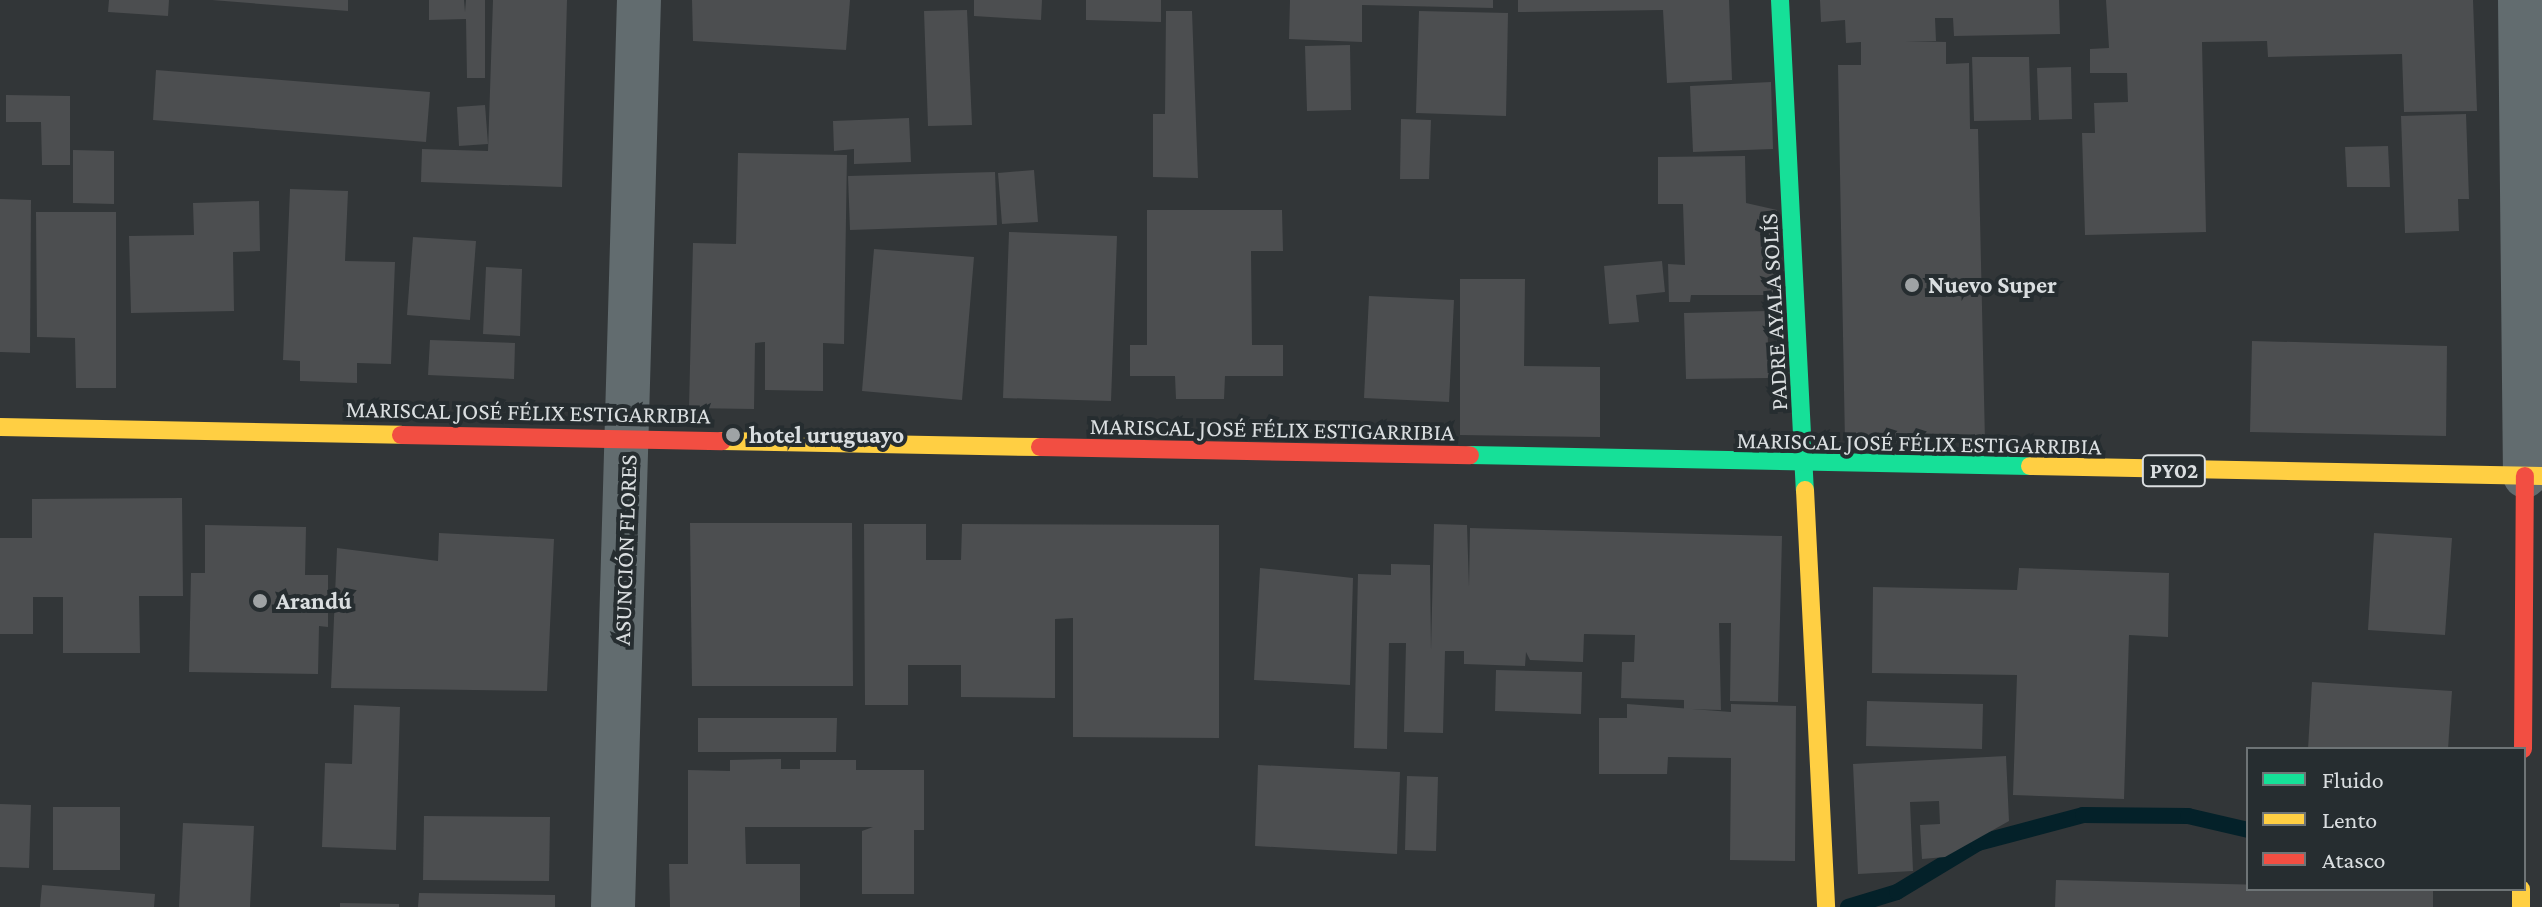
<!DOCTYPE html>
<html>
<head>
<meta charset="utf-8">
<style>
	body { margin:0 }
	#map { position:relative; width:2542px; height:907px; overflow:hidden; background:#323638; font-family:"Crimson Pro",serif }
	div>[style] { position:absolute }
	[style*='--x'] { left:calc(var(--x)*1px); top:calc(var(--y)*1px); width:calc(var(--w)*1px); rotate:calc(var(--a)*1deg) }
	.stream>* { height:16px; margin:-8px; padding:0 8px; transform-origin:8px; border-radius:8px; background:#042129 }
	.building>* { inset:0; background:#4c4e50 }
	.street>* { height:44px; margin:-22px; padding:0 22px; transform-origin:22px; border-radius:22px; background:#626c6f }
	.fast>* { height:18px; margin:-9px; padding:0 9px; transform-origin:9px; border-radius:9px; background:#16e098 }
	.slow>* { height:18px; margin:-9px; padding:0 9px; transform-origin:9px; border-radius:9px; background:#ffcf43 }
	.jam>* { height:18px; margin:-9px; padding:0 9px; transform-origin:9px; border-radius:9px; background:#f24e42 }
	.dots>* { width:22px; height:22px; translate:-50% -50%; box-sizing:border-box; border:4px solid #262d30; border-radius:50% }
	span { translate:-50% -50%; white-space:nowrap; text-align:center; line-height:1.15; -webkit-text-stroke:8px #262d30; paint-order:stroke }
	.shield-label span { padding:2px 6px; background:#262d30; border:2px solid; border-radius:6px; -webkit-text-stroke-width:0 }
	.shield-label { font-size:22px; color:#dadee0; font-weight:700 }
	.poi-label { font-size:24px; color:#dadee0; font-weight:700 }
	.left { translate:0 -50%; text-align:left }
	.street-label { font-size:24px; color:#dadee0 }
	.legend { position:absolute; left:2246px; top:747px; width:280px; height:144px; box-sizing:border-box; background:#262d30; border:2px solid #6e7476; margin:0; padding:10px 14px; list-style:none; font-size:24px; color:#dadee0 }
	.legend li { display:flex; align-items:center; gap:16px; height:40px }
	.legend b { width:40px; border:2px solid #6e7476 }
</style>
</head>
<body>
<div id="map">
	<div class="stream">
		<i style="--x:1848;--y:907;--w:51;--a:-17"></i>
		<i style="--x:1897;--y:892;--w:95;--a:-31.2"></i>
		<i style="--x:1978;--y:843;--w:109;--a:-14.9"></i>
		<i style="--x:2083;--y:815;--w:105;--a:0.5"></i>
		<i style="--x:2188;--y:816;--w:62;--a:13.1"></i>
	</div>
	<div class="building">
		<i style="clip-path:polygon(109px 0,169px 0,168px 16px,108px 12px)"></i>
		<i style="clip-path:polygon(212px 0,348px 0,348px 11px)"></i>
		<i style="clip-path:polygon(429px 0,464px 0,465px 12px,466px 0,485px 0,485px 78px,467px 78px,466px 19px,429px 20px)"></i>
		<i style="clip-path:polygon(493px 0,567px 0,562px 187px,421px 182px,422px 149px,488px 151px)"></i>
		<i style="clip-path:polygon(692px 0,850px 0,846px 50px,693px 41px)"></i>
		<i style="clip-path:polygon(974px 0,1042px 0,1041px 20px,974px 16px)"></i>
		<i style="clip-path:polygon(1086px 0,1161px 0,1161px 22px,1086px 20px)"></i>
		<i style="clip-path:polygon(1290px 0,1493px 0,1493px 8px,1362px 5px,1362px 42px,1289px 39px)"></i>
		<i style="clip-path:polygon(1518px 0,1729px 0,1732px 80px,1667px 83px,1663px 10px,1518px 12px)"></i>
		<i style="clip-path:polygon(1820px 0,2059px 0,2060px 34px,1954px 36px,1953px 18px,1935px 18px,1936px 41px,1905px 41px,1946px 42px,1946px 64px,1969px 63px,1970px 129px,1978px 129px,1985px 441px,1845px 443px,1838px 65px,1861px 65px,1861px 42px,1846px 43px,1845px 20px,1821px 22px)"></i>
		<i style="clip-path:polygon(2106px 0,2473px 0,2477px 111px,2404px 112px,2402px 54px,2268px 57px,2267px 41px,2202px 42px,2206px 232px,2085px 235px,2082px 133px,2095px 133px,2094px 103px,2128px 102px,2127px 73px,2090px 73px,2090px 49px,2109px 48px)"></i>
		<i style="clip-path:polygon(967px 10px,972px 125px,928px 126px,924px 11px)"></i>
		<i style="clip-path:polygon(1166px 11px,1192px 11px,1198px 178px,1153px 177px,1153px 114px,1165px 114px)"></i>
		<i style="clip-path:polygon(1419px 11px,1508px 13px,1506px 116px,1416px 113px)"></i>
		<i style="clip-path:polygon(1350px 45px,1351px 110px,1307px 111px,1305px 46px)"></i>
		<i style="clip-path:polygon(1972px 57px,2029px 57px,2031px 120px,1974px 121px)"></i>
		<i style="clip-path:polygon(2071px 67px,2072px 119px,2039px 120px,2037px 68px)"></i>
		<i style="clip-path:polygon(156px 70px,430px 92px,426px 142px,153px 120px)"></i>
		<i style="clip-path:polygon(1771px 82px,1773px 149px,1693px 152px,1690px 86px)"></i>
		<i style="clip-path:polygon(6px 95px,70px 96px,70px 165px,42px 165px,41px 122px,6px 122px)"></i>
		<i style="clip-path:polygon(485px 105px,488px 144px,459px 146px,457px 107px)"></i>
		<i style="clip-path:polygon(2466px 114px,2469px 199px,2458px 199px,2459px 231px,2405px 233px,2401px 116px)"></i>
		<i style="clip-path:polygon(909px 118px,911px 162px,854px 164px,854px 149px,834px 151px,833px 121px)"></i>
		<i style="clip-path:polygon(1401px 119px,1431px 120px,1429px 179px,1400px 179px)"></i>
		<i style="clip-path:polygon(2388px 146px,2390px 187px,2347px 187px,2345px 147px)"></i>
		<i style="clip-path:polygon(73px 150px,114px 151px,114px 204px,73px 203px)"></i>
		<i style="clip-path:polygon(738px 153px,847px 155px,844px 344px,823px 343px,823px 391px,765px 390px,765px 342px,755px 343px,754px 409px,689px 408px,693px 243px,736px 244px)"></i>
		<i style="clip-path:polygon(1745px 156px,1746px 203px,1777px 210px,1779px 295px,1691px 295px,1690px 302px,1669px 302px,1668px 264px,1685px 265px,1683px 204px,1658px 204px,1658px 157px)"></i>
		<i style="clip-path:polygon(1034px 170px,1038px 222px,1002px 224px,998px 173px)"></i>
		<i style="clip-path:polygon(995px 172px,997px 225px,850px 230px,848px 176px)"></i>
		<i style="clip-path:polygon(290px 189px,348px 191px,345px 261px,395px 262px,391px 364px,357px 363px,357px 383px,300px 381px,300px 361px,283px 360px)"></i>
		<i style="clip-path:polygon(0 199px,31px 200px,30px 353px,0 352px)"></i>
		<i style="clip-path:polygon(259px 201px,260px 251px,233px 252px,234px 311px,131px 313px,129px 236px,194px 235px,193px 203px)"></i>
		<i style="clip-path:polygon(1147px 210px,1282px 210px,1283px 251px,1251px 251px,1252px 345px,1283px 345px,1283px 376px,1225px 376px,1224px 399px,1176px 399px,1175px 376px,1130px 376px,1130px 345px,1147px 345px)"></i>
		<i style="clip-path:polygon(36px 212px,116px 212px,116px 388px,76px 388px,75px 338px,37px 337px)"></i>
		<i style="clip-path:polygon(1009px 232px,1117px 236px,1111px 401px,1003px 398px)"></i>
		<i style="clip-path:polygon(413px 237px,476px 241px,470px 320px,407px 315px)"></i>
		<i style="clip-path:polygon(874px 249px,974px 257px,962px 400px,862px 391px)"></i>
		<i style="clip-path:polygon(1662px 261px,1665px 292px,1636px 295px,1639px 322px,1609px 324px,1604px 266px)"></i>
		<i style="clip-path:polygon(486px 267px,522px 269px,520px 336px,483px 334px)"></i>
		<i style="clip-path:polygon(1460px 279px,1525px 279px,1524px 366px,1600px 367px,1600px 437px,1460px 435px)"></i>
		<i style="clip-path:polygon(1369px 296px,1454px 300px,1449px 402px,1364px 398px)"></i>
		<i style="clip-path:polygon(1767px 311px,1769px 378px,1686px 379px,1684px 313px)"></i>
		<i style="clip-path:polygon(430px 340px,515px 343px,514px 379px,428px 375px)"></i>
		<i style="clip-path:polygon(2252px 341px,2447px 346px,2446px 436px,2250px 432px)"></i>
		<i style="clip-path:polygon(182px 498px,183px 596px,139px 596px,140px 653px,63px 653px,63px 597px,33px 597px,33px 634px,0 634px,0 538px,32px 538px,32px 499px)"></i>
		<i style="clip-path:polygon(690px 523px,852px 523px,853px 686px,692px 686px)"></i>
		<i style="clip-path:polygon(864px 524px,926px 524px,926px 560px,961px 560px,962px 524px,1219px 525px,1219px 738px,1073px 737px,1073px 618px,1055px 619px,1055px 698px,961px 697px,961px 665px,908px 665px,908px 705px,865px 705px)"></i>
		<i style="clip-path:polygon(1434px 524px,1467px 525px,1469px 587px,1470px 528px,1782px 536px,1778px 702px,1730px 701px,1731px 623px,1719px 623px,1721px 710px,1684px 709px,1684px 700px,1621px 698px,1622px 662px,1634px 662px,1635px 635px,1584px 634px,1583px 662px,1530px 660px,1526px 652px,1525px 666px,1464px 664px,1464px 651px,1445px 651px,1443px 733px,1404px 732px,1406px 643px,1389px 643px,1387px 749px,1354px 748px,1358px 574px,1391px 575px,1391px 564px,1430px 565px,1431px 650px)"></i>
		<i style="clip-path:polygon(205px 525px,306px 527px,305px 575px,328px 575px,328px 627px,319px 626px,318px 674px,189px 672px,191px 573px,205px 573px)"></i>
		<i style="clip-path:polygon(439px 533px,554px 539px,547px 691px,331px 688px,337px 548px,438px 561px)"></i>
		<i style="clip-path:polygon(2374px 533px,2452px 538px,2445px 635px,2368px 630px)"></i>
		<i style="clip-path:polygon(1260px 568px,1353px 578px,1350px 685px,1254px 680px)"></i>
		<i style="clip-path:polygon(2019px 568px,2169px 573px,2168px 637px,2129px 635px,2124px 799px,2013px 795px,2017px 675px,1872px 673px,1873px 587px,2017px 590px)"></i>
		<i style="clip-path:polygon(1496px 670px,1582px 672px,1581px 714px,1495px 711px)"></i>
		<i style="clip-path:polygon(2312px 682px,2452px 691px,2448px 749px,2308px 749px)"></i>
		<i style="clip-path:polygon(1867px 701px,1983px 704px,1982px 749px,1866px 746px)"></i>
		<i style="clip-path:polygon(1627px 704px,1731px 712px,1731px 704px,1796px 706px,1795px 861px,1730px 860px,1731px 758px,1668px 757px,1667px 774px,1599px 774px,1599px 718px,1627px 718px)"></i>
		<i style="clip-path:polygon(354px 705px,400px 707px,396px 850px,322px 847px,325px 763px,352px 764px)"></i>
		<i style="clip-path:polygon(698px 718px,837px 718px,836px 752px,698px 752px)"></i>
		<i style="clip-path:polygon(2006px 756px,2009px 821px,1945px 857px,1922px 859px,1920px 825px,1940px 824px,1939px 801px,1910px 802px,1913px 871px,1858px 874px,1853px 764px)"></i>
		<i style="clip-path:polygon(781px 759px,781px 769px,800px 769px,800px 760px,856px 760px,856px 770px,924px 770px,924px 830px,914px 830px,914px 894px,862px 894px,862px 831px,873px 827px,745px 827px,746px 864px,800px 864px,800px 907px,670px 907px,669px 864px,688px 864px,688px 770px,730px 771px,730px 760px)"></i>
		<i style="clip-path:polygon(1258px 765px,1400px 772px,1397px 854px,1255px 846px)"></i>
		<i style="clip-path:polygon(1407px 776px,1438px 777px,1436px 851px,1405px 850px)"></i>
		<i style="clip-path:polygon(0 804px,31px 805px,29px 868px,0 867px)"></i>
		<i style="clip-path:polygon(53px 807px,120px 807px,120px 870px,53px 870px)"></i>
		<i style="clip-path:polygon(424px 816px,550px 817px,549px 881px,423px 880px)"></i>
		<i style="clip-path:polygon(183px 823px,254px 826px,250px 907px,179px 907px)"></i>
		<i style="clip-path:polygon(2056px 880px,2433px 889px,2433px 907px,2055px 907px)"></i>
		<i style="clip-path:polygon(42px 885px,155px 894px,154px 907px,40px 907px)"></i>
		<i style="clip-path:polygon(419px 893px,555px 895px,555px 907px,418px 907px)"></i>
		<i style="clip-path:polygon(340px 903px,399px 904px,399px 907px,340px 907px)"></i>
	</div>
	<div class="street">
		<i style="--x:2520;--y:0;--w:476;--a:89.4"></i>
		<i style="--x:613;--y:907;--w:907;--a:-88.36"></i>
	</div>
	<div class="fast">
		<i style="--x:1780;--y:0;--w:491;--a:87.1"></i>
		<i style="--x:1470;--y:455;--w:560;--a:1.13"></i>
	</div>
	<div class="slow">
		<i style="--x:0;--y:427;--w:401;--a:1.1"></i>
		<i style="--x:722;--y:441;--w:318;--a:1.1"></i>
		<i style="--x:2030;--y:466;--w:512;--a:1.12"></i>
		<i style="--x:1805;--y:490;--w:418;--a:87.1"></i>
		<i style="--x:2521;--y:889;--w:18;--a:90"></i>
	</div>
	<div class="jam">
		<i style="--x:401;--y:435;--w:321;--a:1.1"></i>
		<i style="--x:1040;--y:447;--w:430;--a:1.1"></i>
		<i style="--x:2523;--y:749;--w:273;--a:-89.6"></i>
	</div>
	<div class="dots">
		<i style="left:1912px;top:285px;background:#9fa3a5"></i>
		<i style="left:733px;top:435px;background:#9fa3a5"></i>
		<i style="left:260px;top:601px;background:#9fa3a5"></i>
	</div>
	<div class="shield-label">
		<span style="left:2174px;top:471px">PY02</span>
	</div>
	<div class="poi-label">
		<span class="left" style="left:1928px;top:285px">Nuevo Super</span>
		<span class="left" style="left:749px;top:435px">hotel uruguayo</span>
		<span class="left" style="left:276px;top:601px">Arandú</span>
	</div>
	<div class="street-label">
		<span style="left:1774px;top:312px;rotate:-93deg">PADRE AYALA SOLÍS</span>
		<span style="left:528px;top:412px;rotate:1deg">MARISCAL JOSÉ FÉLIX ESTIGARRIBIA</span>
		<span style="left:1272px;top:429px;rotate:1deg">MARISCAL JOSÉ FÉLIX ESTIGARRIBIA</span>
		<span style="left:1919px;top:443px;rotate:1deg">MARISCAL JOSÉ FÉLIX ESTIGARRIBIA</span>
		<span style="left:625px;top:550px;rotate:-88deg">ASUNCIÓN FLORES</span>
	</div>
	<ul class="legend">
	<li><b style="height:10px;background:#16e098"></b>Fluido</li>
	<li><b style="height:10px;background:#ffcf43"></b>Lento</li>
	<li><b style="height:10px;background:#f24e42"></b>Atasco</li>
	</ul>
</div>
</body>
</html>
